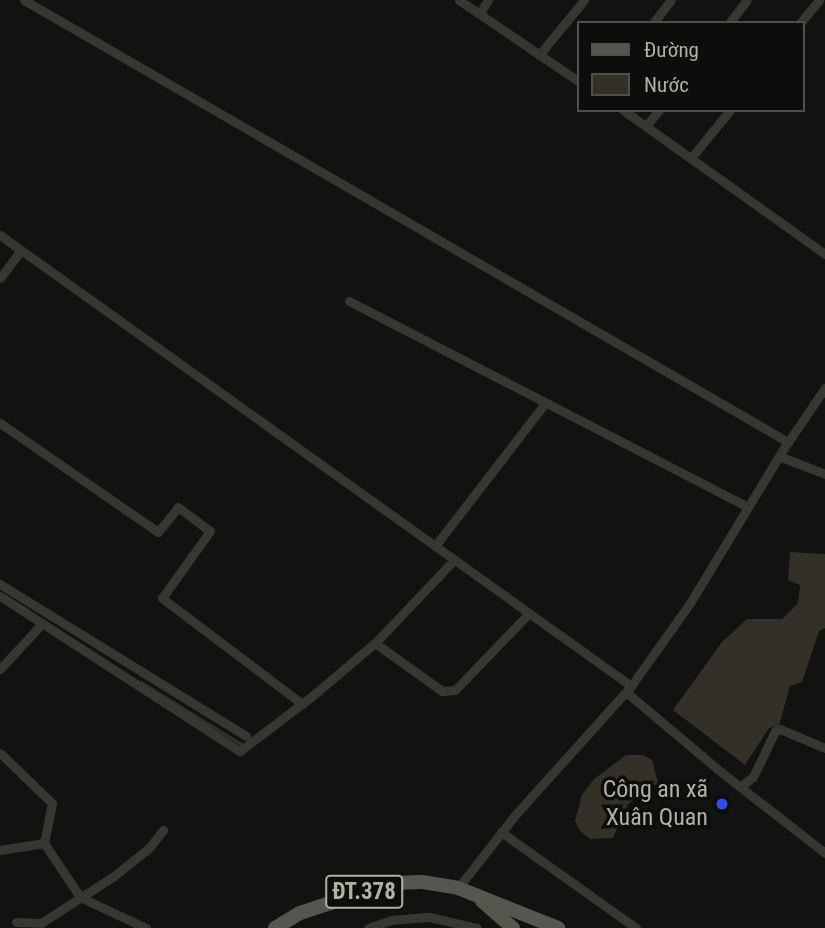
<!DOCTYPE html>
<html>
<head>
<meta charset="utf-8">
<style>
	body { margin:0 }
	#map { position:relative; width:825px; height:928px; overflow:hidden; background:#121210; font-family:"Roboto Condensed",sans-serif }
	div>[style] { position:absolute }
	[style*='--x'] { left:calc(var(--x)*1px); top:calc(var(--y)*1px); width:calc(var(--w)*1px); rotate:calc(var(--a)*1deg) }
	.water>* { inset:0; background:#353027 }
	.stream>* { height:2.5px; margin:-1.25px; padding:0 1.25px; transform-origin:1.25px; border-radius:1.25px; background:#353027 }
	.street>* { height:9px; margin:-4.5px; padding:0 4.5px; transform-origin:4.5px; border-radius:4.5px; background:#373732 }
	.primary>* { height:14px; margin:-7px; padding:0 7px; transform-origin:7px; border-radius:7px; background:#56554e }
	.dots>* { width:19px; height:19px; translate:-50% -50%; box-sizing:border-box; border:4px solid #0d0d0c; border-radius:50% }
	span { translate:-50% -50%; white-space:nowrap; text-align:center; line-height:1.15; -webkit-text-stroke:7px #0d0d0c; paint-order:stroke }
	.shield-label span { padding:2px 5px; background:#0d0d0c; border:2px solid; border-radius:5px; -webkit-text-stroke-width:0 }
	.shield-label { font-size:23px; color:#b2b0a2; font-weight:700 }
	.poi-label { font-size:24px; color:#b2b0a2 }
	.right { translate:-100% -50%; text-align:right }
	.legend { position:absolute; left:577px; top:21px; width:228px; height:91px; box-sizing:border-box; background:#0d0d0c; border:2px solid #4f4e48; margin:0; padding:9px 12px; list-style:none; font-size:21px; color:#b2b0a2 }
	.legend li { display:flex; align-items:center; gap:14px; height:35px }
	.legend b { width:35px; border:2px solid #4f4e48 }
</style>
</head>
<body>
<div id="map">
	<div class="water">
		<i style="clip-path:polygon(790px 552px,825px 554px,825px 628px,819px 631px,802px 682px,790px 686px,779px 725px,769px 728px,745px 765px,673px 710px,722px 642px,747px 619px,782px 619px,798px 603px,800px 585px,788px 580px)"></i>
		<i style="clip-path:polygon(626px 755px,643px 755px,652px 760px,658px 783px,628px 804px,613px 838px,590px 839px,580px 831px,575px 821px,582px 795px,594px 779px)"></i>
	</div>
	<div class="stream">
		<i style="--x:141;--y:682;--w:120;--a:31.7"></i>
	</div>
	<div class="street">
		<i style="--x:24;--y:0;--w:883;--a:30.05"></i>
		<i style="--x:459;--y:0;--w:144;--a:34.2"></i>
		<i style="--x:479;--y:14;--w:17;--a:-57"></i>
		<i style="--x:653;--y:23;--w:29;--a:-52"></i>
		<i style="--x:729;--y:23;--w:29;--a:-52"></i>
		<i style="--x:800;--y:23;--w:30;--a:-50"></i>
		<i style="--x:539;--y:55;--w:71;--a:-50.7"></i>
		<i style="--x:623;--y:110;--w:248;--a:35.5"></i>
		<i style="--x:646;--y:126;--w:21;--a:-51"></i>
		<i style="--x:691;--y:158;--w:62;--a:-50.9"></i>
		<i style="--x:0;--y:235;--w:776;--a:35.55"></i>
		<i style="--x:0;--y:278;--w:35;--a:-53"></i>
		<i style="--x:349;--y:301;--w:449;--a:27.3"></i>
		<i style="--x:0;--y:423;--w:192;--a:34.6"></i>
		<i style="--x:158;--y:532;--w:32;--a:-51"></i>
		<i style="--x:178;--y:507;--w:40;--a:37"></i>
		<i style="--x:210;--y:531;--w:82;--a:125.6"></i>
		<i style="--x:162;--y:598;--w:176;--a:37.1"></i>
		<i style="--x:779;--y:456;--w:49;--a:21.4"></i>
		<i style="--x:435;--y:546;--w:180;--a:-52.4"></i>
		<i style="--x:0;--y:584;--w:289;--a:31.7"></i>
		<i style="--x:0;--y:596;--w:286;--a:32.9"></i>
		<i style="--x:240;--y:751;--w:89;--a:-37.3"></i>
		<i style="--x:311;--y:697;--w:84;--a:-40.2"></i>
		<i style="--x:375;--y:643;--w:115;--a:-46.4"></i>
		<i style="--x:375;--y:643;--w:82;--a:35.6"></i>
		<i style="--x:442;--y:691;--w:13;--a:-4"></i>
		<i style="--x:455;--y:690;--w:107;--a:-46.1"></i>
		<i style="--x:0;--y:669;--w:56;--a:-47.2"></i>
		<i style="--x:626;--y:692;--w:124;--a:40.1"></i>
		<i style="--x:721;--y:772;--w:132;--a:37.9"></i>
		<i style="--x:0;--y:753;--w:72;--a:43.9"></i>
		<i style="--x:52;--y:803;--w:41;--a:101.3"></i>
		<i style="--x:44;--y:843;--w:65;--a:56.3"></i>
		<i style="--x:80;--y:897;--w:73;--a:25.2"></i>
		<i style="--x:740;--y:787;--w:16;--a:-38"></i>
		<i style="--x:753;--y:777;--w:51;--a:-64.4"></i>
		<i style="--x:775;--y:731;--w:5;--a:-22"></i>
		<i style="--x:780;--y:729;--w:49;--a:22.9"></i>
		<i style="--x:501;--y:832;--w:166;--a:35.4"></i>
		<i style="--x:0;--y:850;--w:45;--a:-9"></i>
		<i style="--x:458;--y:888;--w:93;--a:-52"></i>
		<i style="--x:515;--y:815;--w:173;--a:-48"></i>
		<i style="--x:631;--y:686;--w:102;--a:-54.6"></i>
		<i style="--x:690;--y:603;--w:181;--a:-58.8"></i>
		<i style="--x:784;--y:448;--w:73;--a:-55.7"></i>
		<i style="--x:16;--y:922;--w:25;--a:2"></i>
		<i style="--x:41;--y:923;--w:87;--a:-32.8"></i>
		<i style="--x:114;--y:876;--w:45;--a:-38.7"></i>
		<i style="--x:149;--y:848;--w:23;--a:-52"></i>
		<i style="--x:368;--y:928;--w:24;--a:-19"></i>
		<i style="--x:391;--y:920;--w:38;--a:-5"></i>
		<i style="--x:429;--y:917;--w:49;--a:12.9"></i>
	</div>
	<div class="primary">
		<i style="--x:482;--y:901;--w:41;--a:41.1"></i>
		<i style="--x:275;--y:928;--w:29;--a:-31"></i>
		<i style="--x:300;--y:913;--w:96;--a:-18.2"></i>
		<i style="--x:391;--y:883;--w:31;--a:-2"></i>
		<i style="--x:422;--y:882;--w:36;--a:9"></i>
		<i style="--x:458;--y:888;--w:108;--a:21.8"></i>
	</div>
	<div class="dots">
		<i style="left:722px;top:804px;background:#2e4dec"></i>
	</div>
	<div class="shield-label">
		<span style="left:364px;top:892px">ĐT.378</span>
	</div>
	<div class="poi-label">
		<span class="right" style="left:708px;top:804px">Công an xã<br>Xuân Quan</span>
	</div>
	<ul class="legend">
	<li><b style="height:9px;background:#56554e"></b>Đường</li>
	<li><b style="height:19px;background:#353027"></b>Nước</li>
	</ul>
</div>
</body>
</html>
